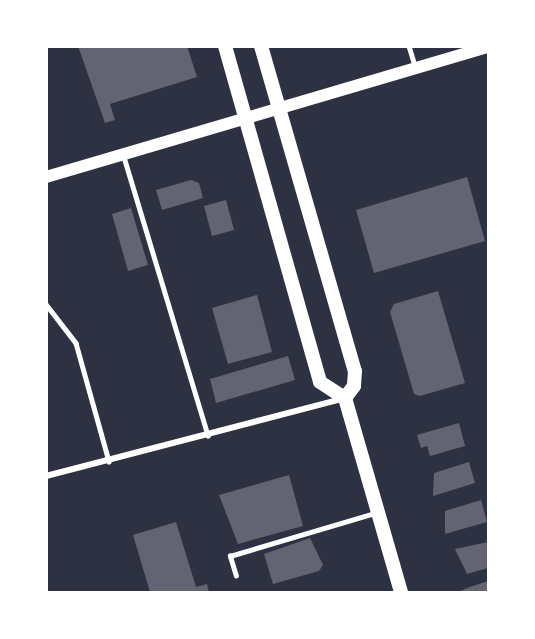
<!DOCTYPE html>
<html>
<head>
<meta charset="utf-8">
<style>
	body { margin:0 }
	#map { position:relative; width:535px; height:639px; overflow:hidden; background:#2d3142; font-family:"Source Serif 4",serif }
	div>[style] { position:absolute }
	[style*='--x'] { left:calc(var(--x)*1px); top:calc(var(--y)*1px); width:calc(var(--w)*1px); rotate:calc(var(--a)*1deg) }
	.building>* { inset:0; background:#626471 }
	.service>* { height:4.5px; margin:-2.25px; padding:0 2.25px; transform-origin:2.25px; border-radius:2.25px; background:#fff }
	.minor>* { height:6px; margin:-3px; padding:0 3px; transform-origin:3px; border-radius:3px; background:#fff }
	.secondary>* { height:12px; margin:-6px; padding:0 6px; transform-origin:6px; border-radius:6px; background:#fff }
	.primary>* { height:14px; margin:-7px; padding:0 7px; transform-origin:7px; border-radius:7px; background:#fff }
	span { translate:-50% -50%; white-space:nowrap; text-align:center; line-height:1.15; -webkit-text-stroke:6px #fff; paint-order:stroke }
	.frame { position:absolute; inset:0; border:48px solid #fff; pointer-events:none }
</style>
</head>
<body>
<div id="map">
	<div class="building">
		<i style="clip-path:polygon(78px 46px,187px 46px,197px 77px,110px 104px,115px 120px,105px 123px)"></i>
		<i style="clip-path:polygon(467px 177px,485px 241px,374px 273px,356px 210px)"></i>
		<i style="clip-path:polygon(191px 180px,199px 183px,203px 198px,162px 210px,156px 190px)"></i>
		<i style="clip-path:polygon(226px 200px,234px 230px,212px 236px,204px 206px)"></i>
		<i style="clip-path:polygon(131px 208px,148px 265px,128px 271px,112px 214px)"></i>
		<i style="clip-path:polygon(438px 291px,465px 383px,420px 396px,414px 394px,390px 312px,394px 304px)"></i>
		<i style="clip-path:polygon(257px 295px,272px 352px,228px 364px,212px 308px)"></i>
		<i style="clip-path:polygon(288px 356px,295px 380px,216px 403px,210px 379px)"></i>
		<i style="clip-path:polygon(459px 423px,465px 446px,430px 456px,427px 446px,421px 448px,417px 435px)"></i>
		<i style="clip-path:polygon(469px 462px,475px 483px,433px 496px,434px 473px)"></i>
		<i style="clip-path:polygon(289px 475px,303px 526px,238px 544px,219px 495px)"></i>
		<i style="clip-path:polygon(481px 500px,487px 522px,445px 534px,445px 511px)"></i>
		<i style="clip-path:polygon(176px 522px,196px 587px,207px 584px,209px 592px,150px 592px,133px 535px)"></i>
		<i style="clip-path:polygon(310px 538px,323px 565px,319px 571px,273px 584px,264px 554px)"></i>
		<i style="clip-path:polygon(488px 542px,488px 568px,467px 574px,455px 549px)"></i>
		<i style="clip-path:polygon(488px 581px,488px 592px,459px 592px,467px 588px)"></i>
	</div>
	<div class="service">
		<i style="--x:409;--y:46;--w:21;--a:73"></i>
		<i style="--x:124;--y:157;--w:291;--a:73.2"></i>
		<i style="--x:46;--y:304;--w:49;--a:52.4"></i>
		<i style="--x:76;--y:343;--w:123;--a:74.4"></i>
		<i style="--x:236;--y:576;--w:21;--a:-107"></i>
		<i style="--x:230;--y:556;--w:151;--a:-16.5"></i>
	</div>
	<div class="minor">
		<i style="--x:46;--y:476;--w:306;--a:-14.6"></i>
	</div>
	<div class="secondary">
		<i style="--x:46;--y:177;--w:461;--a:-16.4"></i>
	</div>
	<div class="primary">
		<i style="--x:225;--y:46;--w:349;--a:74.2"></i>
		<i style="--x:320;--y:382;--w:30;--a:33"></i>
		<i style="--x:261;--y:46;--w:338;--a:73.9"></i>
		<i style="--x:355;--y:371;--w:15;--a:94"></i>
		<i style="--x:354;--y:386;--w:15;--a:127"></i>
		<i style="--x:345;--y:398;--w:202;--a:73.9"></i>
	</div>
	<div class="frame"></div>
</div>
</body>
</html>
